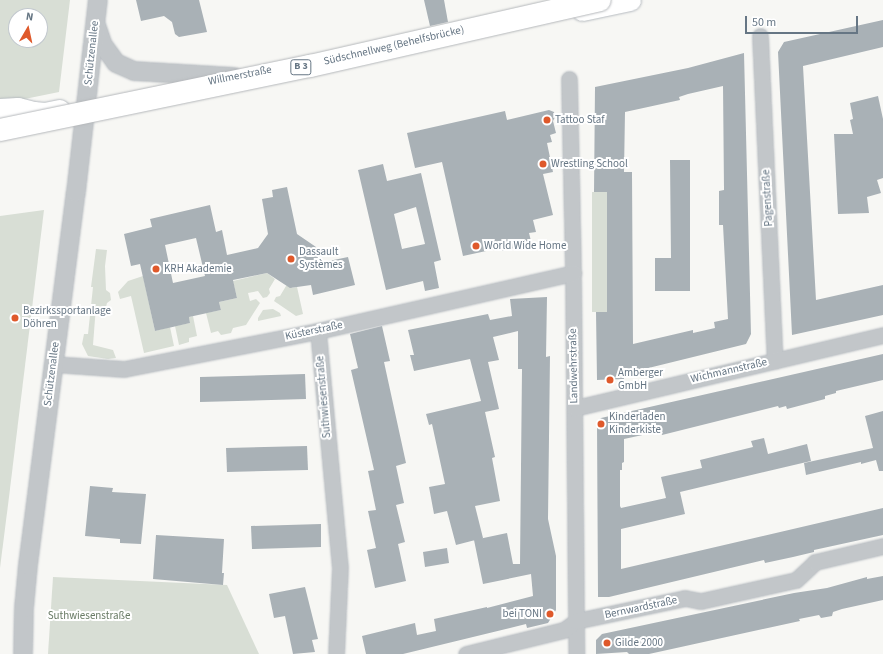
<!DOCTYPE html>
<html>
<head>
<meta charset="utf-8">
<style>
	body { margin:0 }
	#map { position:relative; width:883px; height:654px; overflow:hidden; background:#f7f7f4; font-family:"Source Sans 3",sans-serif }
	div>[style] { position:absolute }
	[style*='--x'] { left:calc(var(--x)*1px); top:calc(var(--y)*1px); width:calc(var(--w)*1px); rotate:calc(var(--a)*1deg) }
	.green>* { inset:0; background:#d8ded5 }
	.building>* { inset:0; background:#a9b1b6 }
	.roads { filter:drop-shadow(0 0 1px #b6bbc0) drop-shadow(0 0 1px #b6bbc0) }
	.minor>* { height:15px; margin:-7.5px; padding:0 7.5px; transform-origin:7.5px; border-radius:7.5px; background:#c2c6c9 }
	.tertiary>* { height:18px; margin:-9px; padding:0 9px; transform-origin:9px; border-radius:9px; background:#c2c6c9 }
	.secondary>* { height:21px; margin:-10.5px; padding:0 10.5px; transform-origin:10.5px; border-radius:10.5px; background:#fff }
	.trunk>* { height:22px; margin:-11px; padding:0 11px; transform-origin:11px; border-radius:11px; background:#fff }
	.bridges { filter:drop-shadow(0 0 1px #b5b8bb) drop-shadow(0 0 1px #b5b8bb) }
	.trunk-bridge>* { height:22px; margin:-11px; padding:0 11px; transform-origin:11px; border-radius:11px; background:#fff }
	.dots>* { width:11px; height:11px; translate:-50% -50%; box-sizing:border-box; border:2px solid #fff; border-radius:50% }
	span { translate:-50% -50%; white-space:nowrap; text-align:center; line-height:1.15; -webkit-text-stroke:4px #fff; paint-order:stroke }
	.shield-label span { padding:1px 3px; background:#fff; border:1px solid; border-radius:3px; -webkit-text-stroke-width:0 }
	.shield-label { font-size:10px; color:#667684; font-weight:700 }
	.street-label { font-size:11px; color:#667684 }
	.poi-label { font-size:11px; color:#667684 }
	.left { translate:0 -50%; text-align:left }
	.right { translate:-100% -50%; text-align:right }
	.park-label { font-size:11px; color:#697b65 }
	.north { position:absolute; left:8px; top:8px; width:40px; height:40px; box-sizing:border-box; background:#fff; border:1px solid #c2c8ce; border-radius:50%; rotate:9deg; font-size:11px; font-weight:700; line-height:16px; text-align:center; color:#667684 }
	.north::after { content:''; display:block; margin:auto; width:14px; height:18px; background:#df592b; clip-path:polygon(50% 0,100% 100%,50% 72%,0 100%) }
	.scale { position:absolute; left:745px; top:16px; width:113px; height:18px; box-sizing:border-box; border:2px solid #667684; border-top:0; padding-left:5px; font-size:12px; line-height:14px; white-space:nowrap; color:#667684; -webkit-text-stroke:3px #fff; paint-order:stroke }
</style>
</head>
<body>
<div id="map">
	<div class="green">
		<i style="clip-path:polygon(evenodd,0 0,70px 0,59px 92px,0 104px,0 0,16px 16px,40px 16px,40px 40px,16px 40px,16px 16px)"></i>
		<i style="clip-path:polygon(592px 192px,607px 192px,607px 312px,592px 312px)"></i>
		<i style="clip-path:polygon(44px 210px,9px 497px,0 568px,0 216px)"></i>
		<i style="clip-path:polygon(96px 249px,107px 250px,105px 266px,106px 290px,110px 293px,111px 300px,107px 303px,106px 307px,96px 306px,93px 345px,113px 350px,116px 358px,108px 359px,88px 356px,82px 344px,84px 334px,88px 334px,93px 287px,91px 287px)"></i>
		<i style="clip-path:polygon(267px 273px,275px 279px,269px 289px,270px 293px,267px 297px,263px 298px,258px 291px,248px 293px,250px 301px,256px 299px,260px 303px,246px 325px,233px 328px,231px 333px,221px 335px,218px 331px,211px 333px,206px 313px,221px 310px,219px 302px,237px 298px,233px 281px)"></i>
		<i style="clip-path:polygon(143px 276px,155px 331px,170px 327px,174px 346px,144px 353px,131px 296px,120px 299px,118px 292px,128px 281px)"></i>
		<i style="clip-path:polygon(291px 284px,292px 288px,297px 287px,303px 314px,296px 316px,274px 301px,276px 297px,280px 296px,286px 286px)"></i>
		<i style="clip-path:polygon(273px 309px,280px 313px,281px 316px,258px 321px,258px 318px,263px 310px)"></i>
		<i style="clip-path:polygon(193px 316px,197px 336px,189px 338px,189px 342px,179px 345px,175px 326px,190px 323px,189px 317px)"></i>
		<i style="clip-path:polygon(53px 577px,227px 585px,259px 654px,48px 654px)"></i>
	</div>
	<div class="building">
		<i style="clip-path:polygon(136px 0,199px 0,207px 32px,179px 37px,175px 34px,172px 22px,164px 16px,141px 21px)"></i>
		<i style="clip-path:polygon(424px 0,444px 0,448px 22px,430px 26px)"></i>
		<i style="clip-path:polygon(883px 20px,883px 47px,803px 66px,816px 300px,883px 285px,883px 315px,792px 335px,778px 52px,784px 42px)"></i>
		<i style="clip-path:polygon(evenodd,744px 53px,751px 334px,746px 344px,624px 374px,624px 379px,597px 380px,596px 312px,607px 312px,607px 192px,594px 192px,595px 87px,688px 68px,744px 53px,723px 86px,724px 190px,719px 191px,719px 225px,723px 225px,728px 319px,714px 322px,715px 328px,693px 333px,693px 330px,633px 344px,632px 172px,624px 172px,625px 112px,680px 100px,679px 97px,688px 94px,723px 86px)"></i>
		<i style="clip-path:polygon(878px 96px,883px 119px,883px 178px,877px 180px,881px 193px,867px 197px,869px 213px,838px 214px,834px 134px,853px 134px,850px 120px,853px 119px,850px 103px)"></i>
		<i style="clip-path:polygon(549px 110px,554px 112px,555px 117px,553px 121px,556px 133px,550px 135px,552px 142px,547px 143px,553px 172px,543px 174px,553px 215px,533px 220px,536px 232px,529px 233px,531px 241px,518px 244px,519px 247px,501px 251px,500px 248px,463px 256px,442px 162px,415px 168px,407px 133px,505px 111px,507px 120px)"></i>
		<i style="clip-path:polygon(670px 160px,690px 160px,690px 291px,655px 291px,655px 258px,671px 258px)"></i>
		<i style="clip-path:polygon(evenodd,383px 164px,387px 181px,421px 173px,441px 260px,434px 262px,439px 288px,425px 291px,423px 281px,386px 290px,358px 170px,383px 164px,416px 207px,425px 244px,402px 249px,394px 214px,416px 207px)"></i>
		<i style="clip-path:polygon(evenodd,287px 187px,297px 234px,316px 247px,319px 263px,348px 257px,355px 285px,313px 295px,311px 285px,290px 288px,267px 273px,233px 280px,237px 298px,219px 302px,221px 310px,189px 317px,190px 323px,155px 331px,140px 264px,131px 266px,124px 234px,152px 227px,150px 219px,210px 205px,216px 232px,222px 230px,227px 255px,258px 248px,268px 234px,262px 199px,273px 197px,272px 190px,287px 187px,196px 238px,205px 276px,173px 283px,165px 245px,196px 238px)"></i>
		<i style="clip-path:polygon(547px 297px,546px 357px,550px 356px,548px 519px,556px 556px,556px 610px,548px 623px,527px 628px,526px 624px,403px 654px,366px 654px,362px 636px,415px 623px,417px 635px,436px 631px,434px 619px,487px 607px,487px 608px,533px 596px,531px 574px,483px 584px,474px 540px,507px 533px,513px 564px,520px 564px,522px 369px,518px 369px,518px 331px,493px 337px,499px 360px,488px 362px,499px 409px,485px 412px,495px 457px,492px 458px,500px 501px,475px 506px,483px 538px,456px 545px,447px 511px,434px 514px,429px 487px,445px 484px,432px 424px,429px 425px,426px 414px,481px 401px,470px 359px,414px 371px,410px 355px,414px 355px,408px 330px,488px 314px,490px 320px,512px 316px,510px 299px)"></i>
		<i style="clip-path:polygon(382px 326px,390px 361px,384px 362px,406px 463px,396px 466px,404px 503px,396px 505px,405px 542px,398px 544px,406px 581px,375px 588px,367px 550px,376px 548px,368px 511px,376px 510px,368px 471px,374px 470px,351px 370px,358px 368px,350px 334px)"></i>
		<i style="clip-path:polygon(883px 354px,883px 380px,836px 391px,836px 393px,825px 396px,825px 399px,787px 409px,786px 406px,779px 408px,778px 406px,662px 435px,661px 431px,624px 439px,624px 462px,622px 463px,622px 470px,620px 470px,620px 506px,621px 508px,666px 498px,661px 477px,702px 468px,700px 460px,753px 447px,751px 441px,764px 438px,768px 454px,807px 444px,811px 461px,680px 492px,685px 514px,621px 529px,621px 569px,883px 508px,883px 535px,814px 550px,814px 552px,793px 557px,765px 563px,764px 560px,609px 597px,598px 597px,597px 424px,601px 418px)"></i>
		<i style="clip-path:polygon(305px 374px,306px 399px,200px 402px,200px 377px)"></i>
		<i style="clip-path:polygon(883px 411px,883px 471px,879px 471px,876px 460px,861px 464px,861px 462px,806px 475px,804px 463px,873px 448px,865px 416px)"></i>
		<i style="clip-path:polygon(307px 446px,308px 470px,227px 472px,226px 448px)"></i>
		<i style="clip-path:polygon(90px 486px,113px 488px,112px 492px,146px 494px,141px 544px,120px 543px,120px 539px,85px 536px)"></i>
		<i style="clip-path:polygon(321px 524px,321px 547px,252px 549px,251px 526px)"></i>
		<i style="clip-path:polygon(156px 535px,224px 539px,222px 573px,224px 573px,223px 585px,153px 579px)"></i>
		<i style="clip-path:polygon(447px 548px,449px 563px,425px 567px,423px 552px)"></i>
		<i style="clip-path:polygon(883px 576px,883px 600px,842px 609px,833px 612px,832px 616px,821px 618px,819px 615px,799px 619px,800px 621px,649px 654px,629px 654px,627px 652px,596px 654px,596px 640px,602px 634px,794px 593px,827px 588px,867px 577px,867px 579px)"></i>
		<i style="clip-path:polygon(305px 587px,318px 639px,312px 640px,315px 652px,293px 654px,285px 616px,274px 618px,269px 594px)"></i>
	</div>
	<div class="roads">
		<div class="minor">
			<i style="--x:760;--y:36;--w:325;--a:87.4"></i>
			<i style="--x:569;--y:79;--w:194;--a:88.8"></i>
			<i style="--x:573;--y:273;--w:381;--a:89.5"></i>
			<i style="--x:318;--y:331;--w:237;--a:84.7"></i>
			<i style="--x:340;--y:567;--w:87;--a:92.6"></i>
			<i style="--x:53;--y:364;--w:71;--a:4"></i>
			<i style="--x:124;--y:369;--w:198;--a:-11.1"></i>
			<i style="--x:318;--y:331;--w:262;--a:-12.8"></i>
			<i style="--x:575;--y:408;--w:317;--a:-13.3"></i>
			<i style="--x:466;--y:654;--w:101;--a:-13.8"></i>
			<i style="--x:564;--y:630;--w:15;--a:-37"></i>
			<i style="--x:576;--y:621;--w:111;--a:-11.9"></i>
			<i style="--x:685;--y:598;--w:16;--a:11"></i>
			<i style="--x:701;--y:601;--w:97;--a:-12.5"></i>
			<i style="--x:796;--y:580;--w:26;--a:-43"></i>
			<i style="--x:815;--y:562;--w:70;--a:-13.2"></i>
		</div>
		<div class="tertiary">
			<i style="--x:96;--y:25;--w:21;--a:71"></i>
			<i style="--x:103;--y:45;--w:22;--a:54"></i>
			<i style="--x:116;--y:63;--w:20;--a:24"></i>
			<i style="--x:134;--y:71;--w:100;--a:3.4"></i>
			<i style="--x:23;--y:654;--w:46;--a:-88.8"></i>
			<i style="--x:24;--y:608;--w:43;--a:-84.7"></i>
			<i style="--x:28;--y:565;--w:376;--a:-82.7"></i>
			<i style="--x:76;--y:192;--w:193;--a:-83.5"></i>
		</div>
		<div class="secondary">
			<i style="--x:582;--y:10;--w:49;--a:-11.8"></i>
		</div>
		<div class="trunk">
			<i style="--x:0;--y:110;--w:18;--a:-3"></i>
			<i style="--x:18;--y:109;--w:16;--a:14"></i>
			<i style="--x:34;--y:113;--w:11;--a:5"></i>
			<i style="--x:45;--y:114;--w:15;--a:-11"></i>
		</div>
	</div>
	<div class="bridges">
		<div class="trunk-bridge">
			<i style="--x:0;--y:130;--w:317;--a:-11.7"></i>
			<i style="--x:310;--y:66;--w:297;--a:-12.8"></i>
		</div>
	</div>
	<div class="dots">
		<i style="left:547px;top:120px;background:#df592b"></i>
		<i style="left:543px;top:164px;background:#df592b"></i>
		<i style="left:476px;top:246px;background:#df592b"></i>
		<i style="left:291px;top:259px;background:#df592b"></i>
		<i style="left:156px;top:269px;background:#df592b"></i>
		<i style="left:15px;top:318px;background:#df592b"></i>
		<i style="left:610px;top:380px;background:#df592b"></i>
		<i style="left:601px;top:424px;background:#df592b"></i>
		<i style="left:550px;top:614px;background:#df592b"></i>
		<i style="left:607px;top:643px;background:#df592b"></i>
	</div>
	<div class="shield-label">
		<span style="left:301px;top:67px">B 3</span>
	</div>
	<div class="street-label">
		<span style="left:394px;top:46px;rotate:-13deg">Südschnellweg (Behelfsbrücke)</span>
		<span style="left:92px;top:53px;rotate:-84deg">Schützenallee</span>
		<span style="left:240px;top:76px;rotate:-11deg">Willmerstraße</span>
		<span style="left:768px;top:198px;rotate:-93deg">Pagenstraße</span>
		<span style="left:314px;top:331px;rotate:-12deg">Küsterstraße</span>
		<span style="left:574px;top:366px;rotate:-91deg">Landwehrstraße</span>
		<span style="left:729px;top:371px;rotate:-13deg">Wichmannstraße</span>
		<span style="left:52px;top:374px;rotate:-83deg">Schützenallee</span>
		<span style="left:324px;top:397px;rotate:-95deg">Suthwiesenstraße</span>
		<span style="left:641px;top:608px;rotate:-12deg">Bernwardstraße</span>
	</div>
	<div class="poi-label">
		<span class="left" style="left:555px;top:120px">Tattoo Staf</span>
		<span class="left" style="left:551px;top:164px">Wrestling School</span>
		<span class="left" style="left:484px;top:246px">World Wide Home</span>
		<span class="left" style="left:299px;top:259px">Dassault<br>Systèmes</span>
		<span class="left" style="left:164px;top:269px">KRH Akademie</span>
		<span class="left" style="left:23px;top:318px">Bezirkssportanlage<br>Döhren</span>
		<span class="left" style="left:618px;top:380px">Amberger<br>GmbH</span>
		<span class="left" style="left:609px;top:424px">Kinderladen<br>Kinderkiste</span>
		<span class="right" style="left:542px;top:614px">bei TONI</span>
		<span class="left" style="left:615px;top:643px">Gilde 2000</span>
	</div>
	<div class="park-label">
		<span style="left:89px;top:616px">Suthwiesenstraße</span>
	</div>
	<div class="north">N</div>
	<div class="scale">50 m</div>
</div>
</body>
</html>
